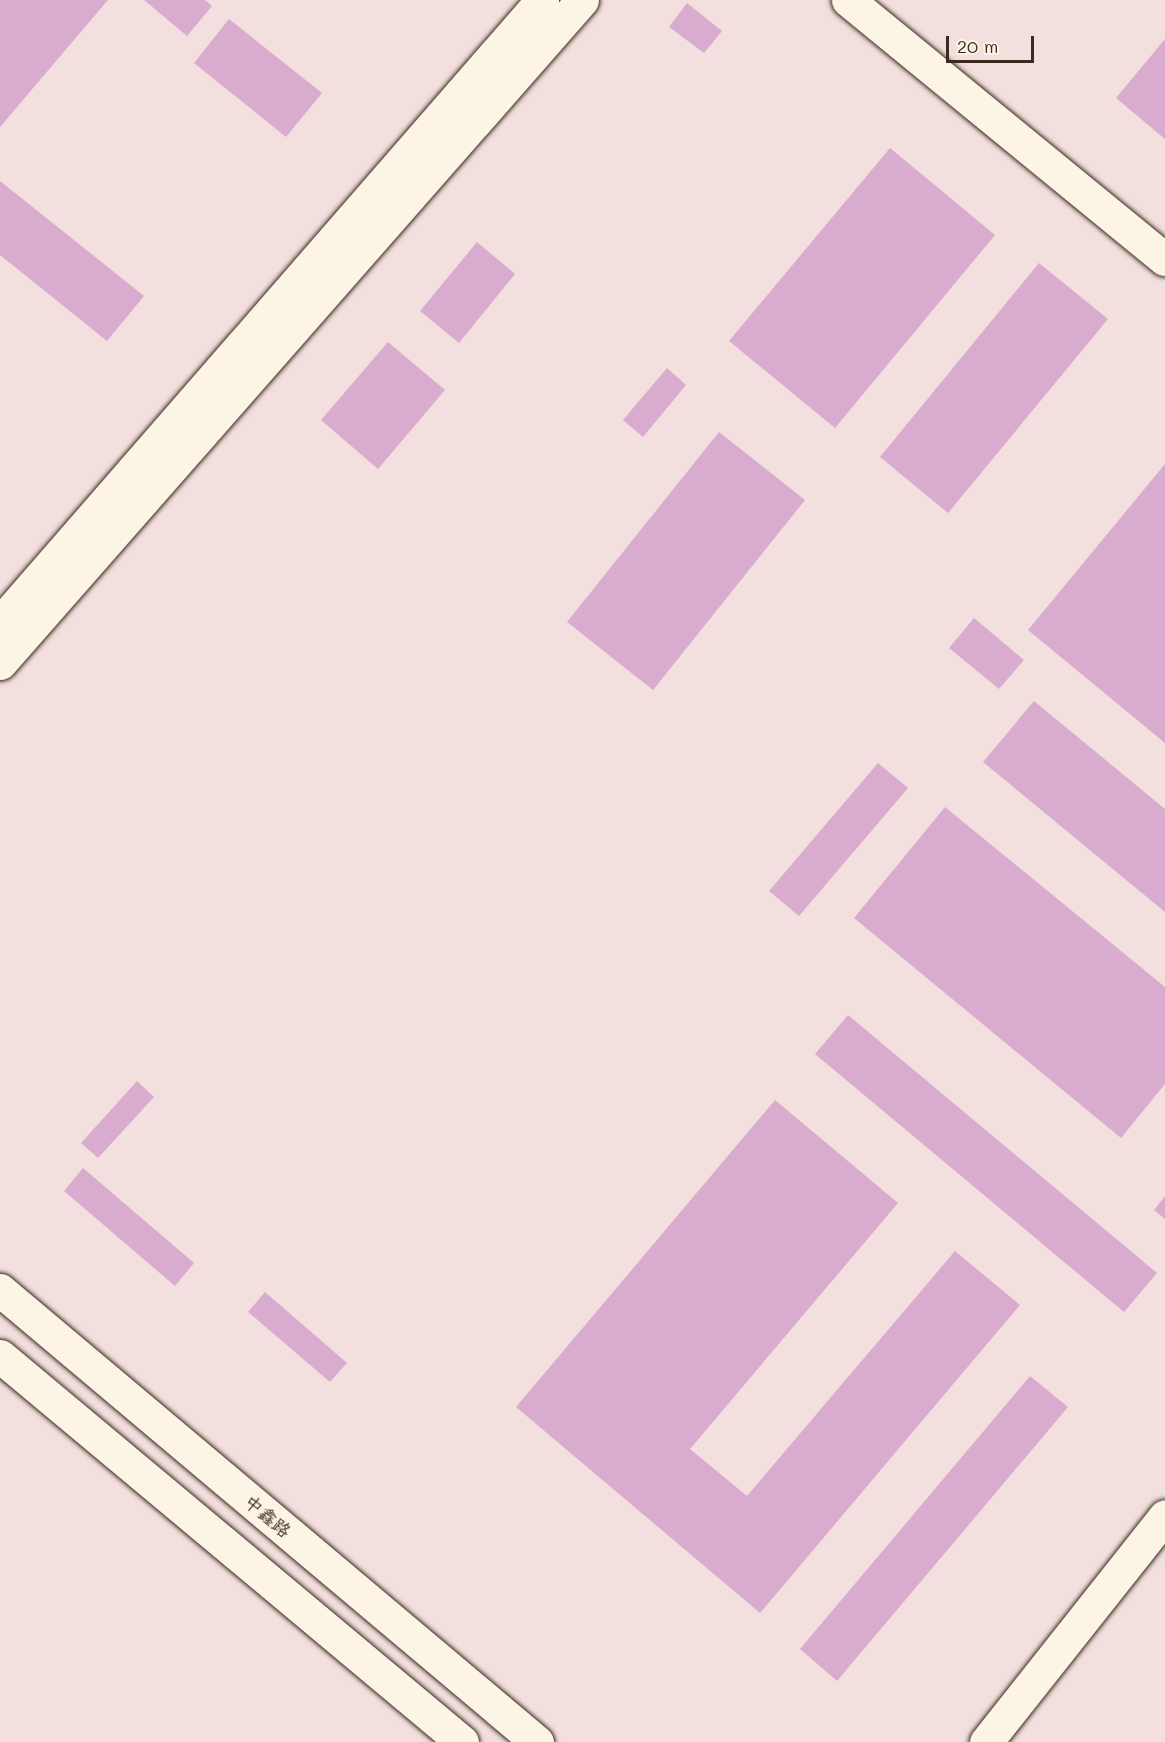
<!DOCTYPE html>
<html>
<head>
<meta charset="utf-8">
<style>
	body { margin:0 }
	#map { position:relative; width:1165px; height:1742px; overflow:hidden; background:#fcf5e5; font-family:Mali,"LXGW WenKai TC",sans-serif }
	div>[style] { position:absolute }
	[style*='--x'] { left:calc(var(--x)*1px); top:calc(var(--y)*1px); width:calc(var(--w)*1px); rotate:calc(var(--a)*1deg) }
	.built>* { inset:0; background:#f2dfde }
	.building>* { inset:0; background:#d9accf }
	.roads { filter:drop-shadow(0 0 2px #3b2a1e) drop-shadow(0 0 2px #3b2a1e) }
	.tertiary>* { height:33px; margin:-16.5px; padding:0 16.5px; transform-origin:16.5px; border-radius:16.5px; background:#fcf5e5 }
	.secondary>* { height:33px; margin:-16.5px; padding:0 16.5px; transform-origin:16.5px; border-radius:16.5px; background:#fcf5e5 }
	span { translate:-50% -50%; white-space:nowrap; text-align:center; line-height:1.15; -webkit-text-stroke:6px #fcf5e5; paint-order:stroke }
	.street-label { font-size:18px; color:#3b2a1e }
	.scale { position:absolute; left:946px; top:36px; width:88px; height:27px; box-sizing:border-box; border:3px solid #3b2a1e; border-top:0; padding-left:8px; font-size:18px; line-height:21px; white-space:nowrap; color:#3b2a1e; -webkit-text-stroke:4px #fcf5e5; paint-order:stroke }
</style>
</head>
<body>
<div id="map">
	<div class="built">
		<i style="clip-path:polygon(0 0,1165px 0,1165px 1742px,0 1742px)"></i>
	</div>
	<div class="building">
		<i style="clip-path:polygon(0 0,108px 0,0 127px)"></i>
		<i style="clip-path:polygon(144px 0,205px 0,212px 6px,187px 36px)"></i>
		<i style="clip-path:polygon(687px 3px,722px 31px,704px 53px,669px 27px)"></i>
		<i style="clip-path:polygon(229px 19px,322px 93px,286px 137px,194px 63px)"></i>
		<i style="clip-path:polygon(1165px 39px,1165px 139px,1116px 98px)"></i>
		<i style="clip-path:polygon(890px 148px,995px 235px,835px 428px,729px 341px)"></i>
		<i style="clip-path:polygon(0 181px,144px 296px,107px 341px,0 255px)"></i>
		<i style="clip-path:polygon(477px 242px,515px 274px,459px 343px,420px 311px)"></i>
		<i style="clip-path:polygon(1039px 263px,1108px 319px,948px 513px,880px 457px)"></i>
		<i style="clip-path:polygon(388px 342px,445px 390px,378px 469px,321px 420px)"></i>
		<i style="clip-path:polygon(667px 368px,686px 385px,643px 437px,623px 420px)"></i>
		<i style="clip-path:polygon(719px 432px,805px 500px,653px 690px,567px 622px)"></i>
		<i style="clip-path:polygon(1165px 464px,1165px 743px,1028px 630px)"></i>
		<i style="clip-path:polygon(974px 618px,1024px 660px,999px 689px,949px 648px)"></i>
		<i style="clip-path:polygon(1034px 701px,1165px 809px,1165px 912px,983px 762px)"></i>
		<i style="clip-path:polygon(878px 763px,908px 788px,799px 916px,769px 891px)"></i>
		<i style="clip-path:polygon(945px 807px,1165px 987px,1165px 1084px,1121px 1138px,854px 918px)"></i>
		<i style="clip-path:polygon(848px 1015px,1157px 1273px,1124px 1312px,815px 1054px)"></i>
		<i style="clip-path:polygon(137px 1081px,154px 1097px,98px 1158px,81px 1143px)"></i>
		<i style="clip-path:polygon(775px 1100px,898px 1203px,690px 1449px,747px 1496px,955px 1251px,1020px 1305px,760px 1613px,516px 1407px)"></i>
		<i style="clip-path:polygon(83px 1168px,194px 1263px,175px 1286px,64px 1191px)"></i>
		<i style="clip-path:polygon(1165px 1196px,1165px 1219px,1154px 1210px)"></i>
		<i style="clip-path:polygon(265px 1292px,347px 1363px,330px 1382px,248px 1312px)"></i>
		<i style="clip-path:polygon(1030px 1376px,1068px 1407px,837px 1681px,800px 1649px)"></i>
	</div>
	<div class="roads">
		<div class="tertiary">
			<i style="--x:848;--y:0;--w:409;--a:39.3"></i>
			<i style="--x:0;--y:623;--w:826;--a:-48.98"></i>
			<i style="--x:0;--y:663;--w:882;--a:-48.72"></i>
			<i style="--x:986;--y:1742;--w:288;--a:-51.6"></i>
		</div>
		<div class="secondary">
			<i style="--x:0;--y:1290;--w:702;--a:40.09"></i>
			<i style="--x:0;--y:1356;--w:602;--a:39.88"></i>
		</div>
	</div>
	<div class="street-label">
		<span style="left:268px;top:1516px;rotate:40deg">中鑫路</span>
	</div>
	<div class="scale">20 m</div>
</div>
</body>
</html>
